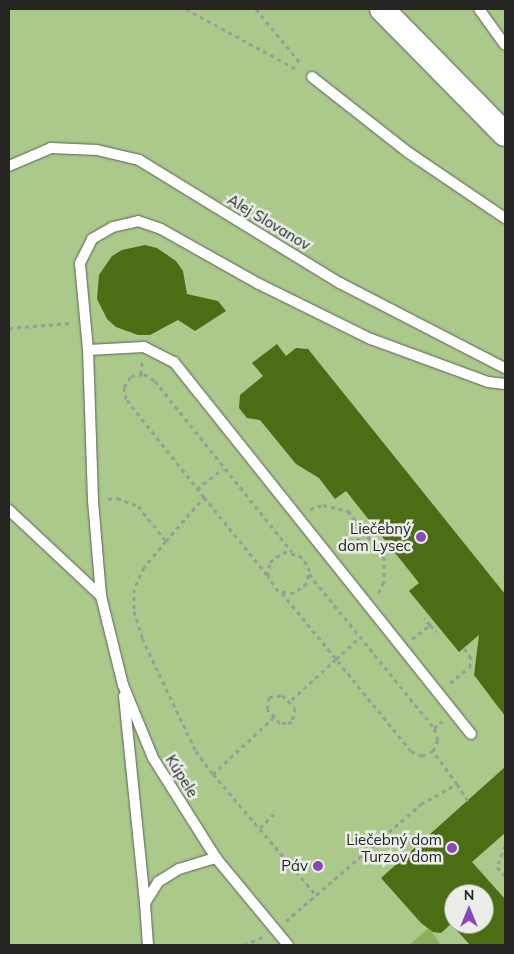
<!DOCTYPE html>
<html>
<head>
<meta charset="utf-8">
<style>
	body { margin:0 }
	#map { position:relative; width:514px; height:954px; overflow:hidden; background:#dee0dc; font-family:Mulish,sans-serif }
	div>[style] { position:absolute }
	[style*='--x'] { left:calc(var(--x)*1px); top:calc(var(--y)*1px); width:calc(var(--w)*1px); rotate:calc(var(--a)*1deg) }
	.green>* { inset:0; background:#abc98b }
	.water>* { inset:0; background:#8bb15c }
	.building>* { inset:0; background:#4b6d14 }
	.path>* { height:3px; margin-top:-1.5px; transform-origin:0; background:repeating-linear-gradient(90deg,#9b9c99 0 4px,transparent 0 8px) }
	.roads { filter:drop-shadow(0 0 1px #5e605c) drop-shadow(0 0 1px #5e605c) }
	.service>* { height:10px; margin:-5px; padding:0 5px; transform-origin:5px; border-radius:5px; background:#fff }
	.tertiary>* { height:24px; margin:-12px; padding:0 12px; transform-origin:12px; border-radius:12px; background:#fff }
	.dots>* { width:14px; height:14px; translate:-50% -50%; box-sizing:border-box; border:2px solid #ebede9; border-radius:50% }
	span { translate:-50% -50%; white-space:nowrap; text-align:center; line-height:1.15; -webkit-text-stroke:5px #ebede9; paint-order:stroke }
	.street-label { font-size:15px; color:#252524 }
	.poi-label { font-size:15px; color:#252524 }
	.right { translate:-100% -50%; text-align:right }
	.frame { position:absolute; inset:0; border:10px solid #252524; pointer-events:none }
	.north { position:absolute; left:444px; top:884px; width:50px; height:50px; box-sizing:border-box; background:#ebede9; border:1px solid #9c9d9a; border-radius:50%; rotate:0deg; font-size:14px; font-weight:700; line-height:20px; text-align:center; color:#252524 }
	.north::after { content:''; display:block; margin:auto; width:18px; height:22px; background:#8b46ba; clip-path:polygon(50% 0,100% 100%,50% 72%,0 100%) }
</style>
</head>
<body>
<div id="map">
	<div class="green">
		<i style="clip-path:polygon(evenodd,9px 9px,505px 9px,505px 945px,9px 945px,9px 9px,454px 894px,484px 894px,484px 924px,454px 924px,454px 894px)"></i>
	</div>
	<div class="water">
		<i style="clip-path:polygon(429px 928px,441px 945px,409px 945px)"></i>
	</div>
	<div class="building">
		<i style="clip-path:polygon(145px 245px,157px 248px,176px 261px,183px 271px,187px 294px,218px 301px,226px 311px,195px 331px,178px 320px,150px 335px,138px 335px,116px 327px,107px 319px,97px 299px,99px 275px,112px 256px,122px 250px)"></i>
		<i style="clip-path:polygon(277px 344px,286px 356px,296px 348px,308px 349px,505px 594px,505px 716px,474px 675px,479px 635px,459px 652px,409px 591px,419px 583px,346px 491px,335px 499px,319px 478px,296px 464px,260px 420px,247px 418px,239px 408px,240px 395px,263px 376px,252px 363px)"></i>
		<i style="clip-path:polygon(evenodd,505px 767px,505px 833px,472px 862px,505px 899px,505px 945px,470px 945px,451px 924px,441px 933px,433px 932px,421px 923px,381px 878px,505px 767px,454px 894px,484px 894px,484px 924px,454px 924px,454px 894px)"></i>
	</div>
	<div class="path">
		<i style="--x:186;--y:9;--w:128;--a:28.6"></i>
		<i style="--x:256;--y:9;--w:72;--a:50.6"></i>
		<i style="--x:9;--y:328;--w:61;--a:-4.7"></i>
		<i style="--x:141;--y:374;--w:12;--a:-85"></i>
		<i style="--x:197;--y:489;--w:33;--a:-38"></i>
		<i style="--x:204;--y:497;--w:125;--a:-128.5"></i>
		<i style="--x:126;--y:399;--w:12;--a:-99"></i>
		<i style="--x:124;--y:387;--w:13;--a:-58"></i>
		<i style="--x:131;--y:376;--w:13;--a:-9"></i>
		<i style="--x:144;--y:374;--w:13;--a:32"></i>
		<i style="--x:155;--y:381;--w:219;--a:51.3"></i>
		<i style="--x:108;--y:499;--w:9;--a:-6"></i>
		<i style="--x:117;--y:498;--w:22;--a:21"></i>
		<i style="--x:138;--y:506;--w:45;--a:51.3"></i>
		<i style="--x:166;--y:541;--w:58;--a:-49.2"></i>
		<i style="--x:204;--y:497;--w:102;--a:51"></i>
		<i style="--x:268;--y:576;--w:14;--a:-82"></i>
		<i style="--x:270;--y:562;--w:16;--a:-38"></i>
		<i style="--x:283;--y:552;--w:16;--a:11"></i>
		<i style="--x:299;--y:555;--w:16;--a:50"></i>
		<i style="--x:309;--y:567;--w:16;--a:97"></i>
		<i style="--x:307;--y:583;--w:16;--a:142"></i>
		<i style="--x:294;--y:593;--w:16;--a:-173"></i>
		<i style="--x:278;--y:591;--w:18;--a:-124"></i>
		<i style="--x:310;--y:509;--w:14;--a:-17"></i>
		<i style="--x:323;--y:505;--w:26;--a:13"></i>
		<i style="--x:348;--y:511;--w:58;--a:52"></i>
		<i style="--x:384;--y:557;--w:25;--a:90"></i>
		<i style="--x:384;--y:582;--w:13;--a:117"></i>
		<i style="--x:166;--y:541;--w:34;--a:130"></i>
		<i style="--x:144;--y:567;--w:24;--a:114"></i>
		<i style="--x:134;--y:589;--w:22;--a:90"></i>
		<i style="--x:134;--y:611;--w:28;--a:73"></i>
		<i style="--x:142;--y:638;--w:125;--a:64.5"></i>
		<i style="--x:196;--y:751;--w:29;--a:54"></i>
		<i style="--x:344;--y:551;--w:39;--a:-40"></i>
		<i style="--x:309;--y:574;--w:198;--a:50.9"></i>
		<i style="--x:282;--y:593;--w:85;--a:50.7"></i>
		<i style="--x:336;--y:659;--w:31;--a:-42"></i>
		<i style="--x:430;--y:625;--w:9;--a:49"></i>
		<i style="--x:412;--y:639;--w:23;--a:-38"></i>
		<i style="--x:430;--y:625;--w:9;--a:-131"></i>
		<i style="--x:450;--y:683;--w:26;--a:-39"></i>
		<i style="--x:470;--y:667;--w:9;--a:-84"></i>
		<i style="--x:471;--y:658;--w:12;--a:-125"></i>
		<i style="--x:282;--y:695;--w:18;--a:45"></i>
		<i style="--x:295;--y:708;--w:14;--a:102"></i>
		<i style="--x:292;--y:722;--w:6;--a:171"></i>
		<i style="--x:286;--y:723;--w:6;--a:180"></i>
		<i style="--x:280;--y:723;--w:19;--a:-133"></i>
		<i style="--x:267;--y:709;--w:12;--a:-81"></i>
		<i style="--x:269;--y:697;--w:13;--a:-9"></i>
		<i style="--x:274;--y:717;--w:83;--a:136.9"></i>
		<i style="--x:213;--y:774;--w:157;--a:49.6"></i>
		<i style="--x:433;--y:751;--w:12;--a:-66"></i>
		<i style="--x:438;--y:740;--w:13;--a:-108"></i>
		<i style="--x:434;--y:728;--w:11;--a:-38"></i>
		<i style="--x:457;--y:784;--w:20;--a:57"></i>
		<i style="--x:260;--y:828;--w:20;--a:-45"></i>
		<i style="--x:505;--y:845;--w:23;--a:110"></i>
		<i style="--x:497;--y:867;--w:12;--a:48"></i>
		<i style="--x:286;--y:921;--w:179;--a:-40.9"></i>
		<i style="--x:421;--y:804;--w:41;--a:-29.1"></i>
		<i style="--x:457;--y:784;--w:41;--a:-126"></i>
		<i style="--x:433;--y:751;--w:12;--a:156"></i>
		<i style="--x:422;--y:756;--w:12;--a:-156"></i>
		<i style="--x:411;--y:751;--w:119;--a:-129.2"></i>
		<i style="--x:336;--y:659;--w:64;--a:137.5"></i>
		<i style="--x:244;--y:945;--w:21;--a:-23"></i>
	</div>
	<div class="roads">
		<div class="service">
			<i style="--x:479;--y:9;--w:44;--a:54.2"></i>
			<i style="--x:312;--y:77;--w:123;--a:38.1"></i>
			<i style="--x:409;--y:153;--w:116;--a:34.1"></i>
			<i style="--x:9;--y:166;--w:46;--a:-23.2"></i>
			<i style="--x:51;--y:148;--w:46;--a:2.5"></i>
			<i style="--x:97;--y:150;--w:43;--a:13.4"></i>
			<i style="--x:139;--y:160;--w:236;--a:31.5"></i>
			<i style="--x:340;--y:283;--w:186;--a:27.3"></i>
			<i style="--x:88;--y:350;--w:56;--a:-3.1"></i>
			<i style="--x:144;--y:347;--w:34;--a:27"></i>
			<i style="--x:174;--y:362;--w:476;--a:51.4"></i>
			<i style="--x:9;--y:510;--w:126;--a:43.1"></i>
			<i style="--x:124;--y:696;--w:208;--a:84.2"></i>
			<i style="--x:148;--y:945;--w:42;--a:-94.1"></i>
			<i style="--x:145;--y:903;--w:25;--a:-58"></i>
			<i style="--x:158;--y:882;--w:25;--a:-32"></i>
			<i style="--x:179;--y:869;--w:39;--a:-17"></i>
			<i style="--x:288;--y:945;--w:113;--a:-129.6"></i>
			<i style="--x:216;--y:858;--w:118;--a:-122.2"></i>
			<i style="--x:153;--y:758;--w:79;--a:-112.3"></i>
			<i style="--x:123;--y:685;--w:92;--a:-103.9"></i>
			<i style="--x:101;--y:596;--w:96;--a:-94.8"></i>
			<i style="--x:93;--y:500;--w:150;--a:-91.9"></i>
			<i style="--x:88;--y:350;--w:87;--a:-95.3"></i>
			<i style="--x:80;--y:263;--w:27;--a:-63"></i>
			<i style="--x:92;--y:239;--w:24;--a:-30"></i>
			<i style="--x:113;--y:227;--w:26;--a:-13"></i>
			<i style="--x:138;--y:221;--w:24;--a:19"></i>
			<i style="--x:161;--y:229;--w:112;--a:29.3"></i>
			<i style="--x:259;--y:284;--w:125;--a:26.2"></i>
			<i style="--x:371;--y:339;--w:125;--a:20.2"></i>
			<i style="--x:488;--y:382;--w:17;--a:7"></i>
		</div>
		<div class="tertiary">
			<i style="--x:382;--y:9;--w:175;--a:45.5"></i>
		</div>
	</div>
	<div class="dots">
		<i style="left:421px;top:537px;background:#8b46ba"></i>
		<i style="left:452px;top:848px;background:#8b46ba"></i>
		<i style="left:318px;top:866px;background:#8b46ba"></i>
	</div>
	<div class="street-label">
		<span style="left:269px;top:222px;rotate:31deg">Alej Slovanov</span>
		<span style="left:182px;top:776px;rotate:58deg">Kúpele</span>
	</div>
	<div class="poi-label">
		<span class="right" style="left:411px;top:537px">Liečebný<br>dom Lysec</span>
		<span class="right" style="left:442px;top:848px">Liečebný dom<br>Turzov dom</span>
		<span class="right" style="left:308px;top:866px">Páv</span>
	</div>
	<div class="frame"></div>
	<div class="north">N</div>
</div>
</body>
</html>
